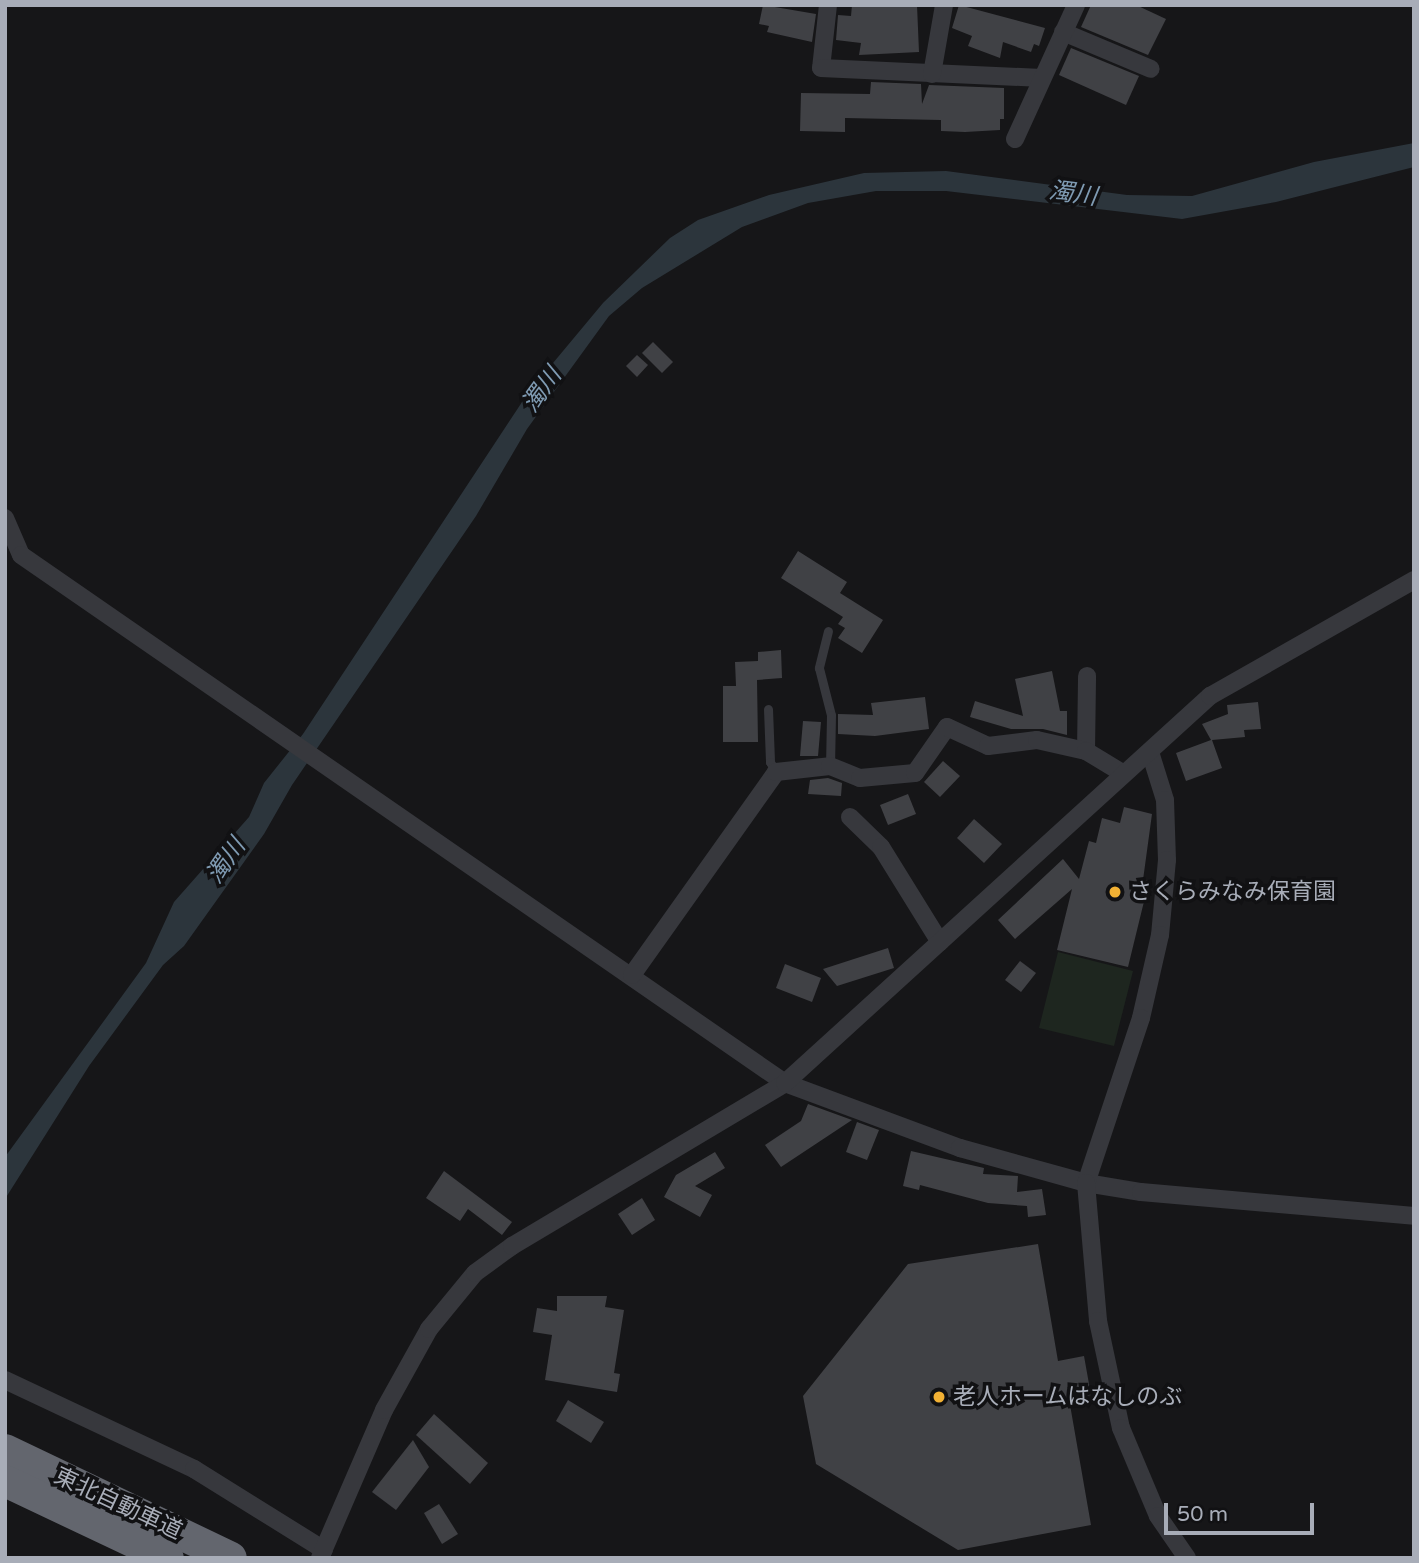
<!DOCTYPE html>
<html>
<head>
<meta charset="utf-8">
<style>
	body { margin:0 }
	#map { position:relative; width:1419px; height:1563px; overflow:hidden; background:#161618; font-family:"Varela Round","Noto Sans JP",sans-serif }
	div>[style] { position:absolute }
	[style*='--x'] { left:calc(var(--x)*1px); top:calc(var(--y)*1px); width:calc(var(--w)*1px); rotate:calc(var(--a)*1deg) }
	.green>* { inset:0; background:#1e261f }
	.water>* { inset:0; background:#2c353c }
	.building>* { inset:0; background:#404145 }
	.service>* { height:9px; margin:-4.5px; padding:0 4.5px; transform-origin:4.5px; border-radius:4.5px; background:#37383d }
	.minor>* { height:18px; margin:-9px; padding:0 9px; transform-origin:9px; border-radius:9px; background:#37383d }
	.motorway>* { height:32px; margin:-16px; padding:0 16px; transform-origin:16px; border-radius:16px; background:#63666e }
	.dots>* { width:19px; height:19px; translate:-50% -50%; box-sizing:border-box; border:4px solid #111113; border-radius:50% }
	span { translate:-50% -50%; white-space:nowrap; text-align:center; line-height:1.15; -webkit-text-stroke:7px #111113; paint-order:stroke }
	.poi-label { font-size:23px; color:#a8adb8 }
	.left { translate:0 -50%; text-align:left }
	.street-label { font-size:23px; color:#a8adb8 }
	.water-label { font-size:24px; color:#7f9bb3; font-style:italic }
	.frame { position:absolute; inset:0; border:7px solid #a8adb8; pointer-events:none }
	.scale { position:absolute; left:1164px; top:1503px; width:150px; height:32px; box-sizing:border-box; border:4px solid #a8adb8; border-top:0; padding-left:9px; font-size:21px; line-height:24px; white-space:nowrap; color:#a8adb8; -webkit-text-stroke:5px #111113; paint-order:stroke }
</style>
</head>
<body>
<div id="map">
	<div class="green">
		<i style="clip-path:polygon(1058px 952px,1133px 971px,1114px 1046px,1039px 1028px)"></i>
	</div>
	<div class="water">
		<i style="clip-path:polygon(1414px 143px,1414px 167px,1276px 202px,1182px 219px,946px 191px,876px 191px,808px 203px,742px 227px,642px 288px,609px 316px,527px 429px,476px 516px,292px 785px,264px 834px,184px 946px,163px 965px,89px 1066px,5px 1199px,5px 1157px,146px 963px,174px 902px,249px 817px,264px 783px,303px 734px,528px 393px,603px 303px,670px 238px,698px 220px,769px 195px,864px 173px,946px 171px,1127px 195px,1192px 196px,1314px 162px)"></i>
	</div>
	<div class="building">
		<i style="clip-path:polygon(763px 5px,816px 14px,812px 42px,767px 32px,769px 26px,759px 24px)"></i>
		<i style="clip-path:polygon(852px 5px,917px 5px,919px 52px,859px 55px,861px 43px,836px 40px,838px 15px,851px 16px)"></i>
		<i style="clip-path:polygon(959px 5px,1045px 28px,1039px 46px,1034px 44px,1031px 52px,1003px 42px,1000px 58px,968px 46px,972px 36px,952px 28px)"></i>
		<i style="clip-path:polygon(1091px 5px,1136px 5px,1166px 19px,1148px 55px,1081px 27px)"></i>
		<i style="clip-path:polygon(1071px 48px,1139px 76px,1126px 105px,1059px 75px)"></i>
		<i style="clip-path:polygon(871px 82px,921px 84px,922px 104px,929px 85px,1004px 88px,1004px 119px,1000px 119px,1000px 130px,965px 132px,941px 131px,941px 120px,845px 118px,845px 132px,800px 131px,801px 93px,870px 94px)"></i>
		<i style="clip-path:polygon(653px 342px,673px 362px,662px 373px,642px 353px)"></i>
		<i style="clip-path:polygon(637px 355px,648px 365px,637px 377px,626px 366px)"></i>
		<i style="clip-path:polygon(798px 551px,847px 582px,840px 593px,883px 620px,862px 653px,838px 638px,845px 628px,838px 624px,843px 617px,781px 578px)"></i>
		<i style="clip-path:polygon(781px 650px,782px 678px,757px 680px,758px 742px,723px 742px,723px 686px,736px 686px,735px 662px,758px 661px,758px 652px)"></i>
		<i style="clip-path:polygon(1052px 671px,1060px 711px,1067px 711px,1067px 735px,1043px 729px,1011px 729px,970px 717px,975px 701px,1023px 716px,1015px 679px)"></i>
		<i style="clip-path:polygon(925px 697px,929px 729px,875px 736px,838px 734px,838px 714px,873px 715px,871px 703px)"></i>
		<i style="clip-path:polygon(1258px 702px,1261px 729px,1244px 730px,1245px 737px,1212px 740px,1222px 768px,1186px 781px,1176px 753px,1211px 740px,1202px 724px,1228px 714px,1227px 705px)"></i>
		<i style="clip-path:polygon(803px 721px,821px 722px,818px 756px,800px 756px)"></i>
		<i style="clip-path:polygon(943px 761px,960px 776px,940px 797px,924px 782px)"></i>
		<i style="clip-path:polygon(828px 778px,842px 783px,841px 796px,808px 794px,810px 780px)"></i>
		<i style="clip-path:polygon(908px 794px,916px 814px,888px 825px,880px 805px)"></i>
		<i style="clip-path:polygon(1124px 807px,1152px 814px,1143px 880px,1149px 881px,1128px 967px,1057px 950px,1072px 889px,1015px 939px,998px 920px,1063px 859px,1079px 879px,1089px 841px,1096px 843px,1102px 818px,1120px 823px)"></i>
		<i style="clip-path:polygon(974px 819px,1002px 844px,984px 863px,957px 838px)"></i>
		<i style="clip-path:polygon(888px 948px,894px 968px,837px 986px,823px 969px)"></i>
		<i style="clip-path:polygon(1020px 961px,1036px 973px,1021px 992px,1005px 980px)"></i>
		<i style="clip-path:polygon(785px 964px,821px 978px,812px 1002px,776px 988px)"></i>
		<i style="clip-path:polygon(808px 1104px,852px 1120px,781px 1167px,765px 1145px,801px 1121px)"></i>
		<i style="clip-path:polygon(857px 1122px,879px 1130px,867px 1160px,846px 1152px)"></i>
		<i style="clip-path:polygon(911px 1151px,984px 1168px,983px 1174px,1018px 1176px,1017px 1192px,1042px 1189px,1046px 1215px,1028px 1217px,1027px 1206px,988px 1203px,920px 1185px,919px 1190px,903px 1186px)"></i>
		<i style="clip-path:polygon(715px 1152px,725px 1168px,695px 1186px,712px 1195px,700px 1217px,664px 1197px,676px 1175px)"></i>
		<i style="clip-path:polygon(444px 1171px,512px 1222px,502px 1235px,468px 1209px,460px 1221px,426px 1198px)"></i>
		<i style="clip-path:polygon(642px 1198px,655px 1220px,632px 1235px,618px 1214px)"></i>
		<i style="clip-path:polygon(1038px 1244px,1058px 1361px,1084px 1356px,1091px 1395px,1069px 1399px,1091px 1525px,958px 1550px,816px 1464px,803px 1396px,908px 1264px)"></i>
		<i style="clip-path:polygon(557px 1296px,607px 1296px,605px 1307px,624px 1310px,614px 1373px,620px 1374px,617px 1392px,545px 1380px,552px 1335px,533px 1332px,537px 1308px,557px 1311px)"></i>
		<i style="clip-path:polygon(568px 1400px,604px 1422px,591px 1443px,556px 1421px)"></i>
		<i style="clip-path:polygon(434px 1414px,488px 1463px,470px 1484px,416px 1435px)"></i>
		<i style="clip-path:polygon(413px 1440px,429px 1467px,396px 1510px,372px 1492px)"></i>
		<i style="clip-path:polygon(439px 1504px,458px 1534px,442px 1544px,424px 1513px)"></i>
	</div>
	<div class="service">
		<i style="--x:828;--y:631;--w:38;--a:104"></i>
		<i style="--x:819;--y:668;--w:49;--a:75.7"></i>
		<i style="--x:831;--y:715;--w:51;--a:91.1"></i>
		<i style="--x:768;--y:709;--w:53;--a:87.8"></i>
		<i style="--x:770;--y:762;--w:12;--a:59"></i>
	</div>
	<div class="minor">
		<i style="--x:828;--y:5;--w:63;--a:96.3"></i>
		<i style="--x:821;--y:68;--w:221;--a:2.6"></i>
		<i style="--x:1063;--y:32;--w:95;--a:22.8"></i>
		<i style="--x:932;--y:74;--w:70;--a:-80.1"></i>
		<i style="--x:1015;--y:139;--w:147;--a:-65.5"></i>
		<i style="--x:5;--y:518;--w:40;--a:66.6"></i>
		<i style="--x:21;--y:555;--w:929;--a:34.65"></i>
		<i style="--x:785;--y:1083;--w:187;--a:20.4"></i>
		<i style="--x:960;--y:1148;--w:131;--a:15.5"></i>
		<i style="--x:1086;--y:1183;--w:56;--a:9.3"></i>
		<i style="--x:1141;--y:1192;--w:274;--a:5"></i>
		<i style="--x:1086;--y:751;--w:75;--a:-89.2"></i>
		<i style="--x:1150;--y:752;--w:50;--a:72.6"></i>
		<i style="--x:1165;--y:800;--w:60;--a:88.1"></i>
		<i style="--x:1167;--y:860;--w:75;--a:95.3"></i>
		<i style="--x:1160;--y:935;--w:85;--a:102.9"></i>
		<i style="--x:1141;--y:1018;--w:174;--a:108.4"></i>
		<i style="--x:1086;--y:1183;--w:139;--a:85"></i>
		<i style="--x:1098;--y:1321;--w:109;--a:77.9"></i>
		<i style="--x:1121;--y:1428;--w:95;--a:67.2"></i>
		<i style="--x:1158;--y:1516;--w:51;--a:55.4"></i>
		<i style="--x:850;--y:817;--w:43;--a:44.1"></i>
		<i style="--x:881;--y:847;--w:112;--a:58.2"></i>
		<i style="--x:632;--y:975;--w:249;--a:-54.6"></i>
		<i style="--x:776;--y:772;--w:54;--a:-6.3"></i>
		<i style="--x:830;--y:766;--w:32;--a:22"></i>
		<i style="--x:860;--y:778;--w:55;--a:-5.2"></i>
		<i style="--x:915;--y:773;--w:56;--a:-55.2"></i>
		<i style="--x:947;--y:727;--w:45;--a:24.9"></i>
		<i style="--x:988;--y:746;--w:49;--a:-7"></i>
		<i style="--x:1037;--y:740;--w:50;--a:12.7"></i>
		<i style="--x:1086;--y:751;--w:44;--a:31.2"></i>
		<i style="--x:5;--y:1380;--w:209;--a:25.2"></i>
		<i style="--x:194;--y:1469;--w:153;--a:31.9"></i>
		<i style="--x:320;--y:1558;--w:161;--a:-66.6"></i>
		<i style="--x:384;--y:1410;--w:93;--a:-60.9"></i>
		<i style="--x:429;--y:1329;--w:72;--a:-50.6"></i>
		<i style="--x:475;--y:1273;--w:46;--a:-36.1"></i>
		<i style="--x:512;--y:1246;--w:318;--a:-30.8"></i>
		<i style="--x:785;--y:1083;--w:575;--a:-42.32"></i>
		<i style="--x:1210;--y:696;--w:235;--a:-29.6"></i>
	</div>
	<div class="motorway">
		<i style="--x:5;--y:1450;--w:250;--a:25.5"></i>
		<i style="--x:5;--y:1481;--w:180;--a:25.3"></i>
	</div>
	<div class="dots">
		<i style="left:1115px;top:892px;background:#f2b134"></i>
		<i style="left:939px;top:1397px;background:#f2b134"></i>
	</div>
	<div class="poi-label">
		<span class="left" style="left:1129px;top:892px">さくらみなみ保育園</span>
		<span class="left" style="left:953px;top:1397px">老人ホームはなしのぶ</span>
	</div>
	<div class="street-label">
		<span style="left:118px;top:1504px;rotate:25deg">東北自動車道</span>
	</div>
	<div class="water-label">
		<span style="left:1073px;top:194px;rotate:8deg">濁川</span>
		<span style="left:542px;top:390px;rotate:-54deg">濁川</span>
		<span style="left:226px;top:861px;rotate:-55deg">濁川</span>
	</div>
	<div class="frame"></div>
	<div class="scale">50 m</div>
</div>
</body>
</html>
